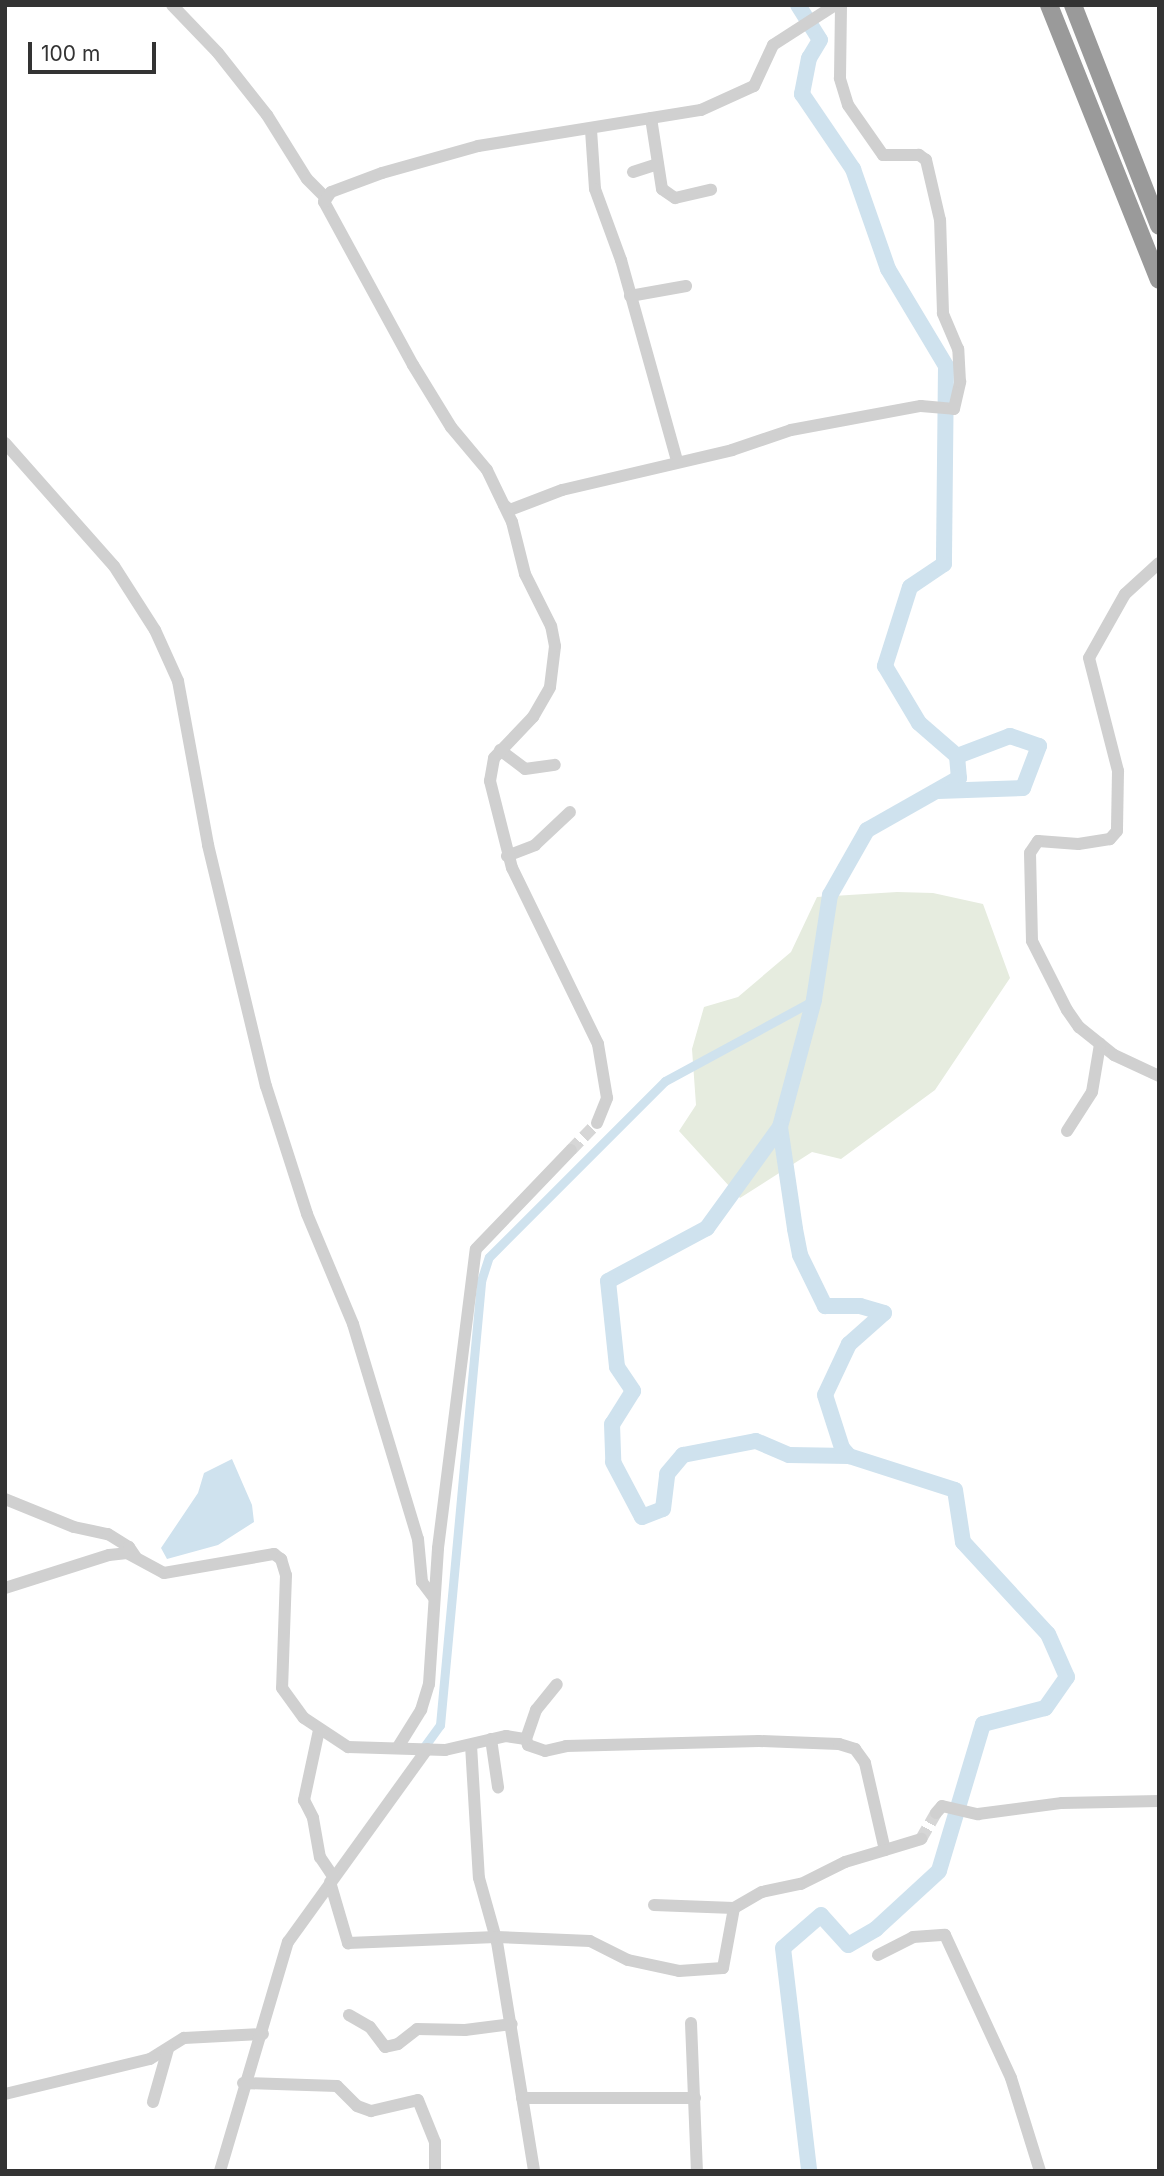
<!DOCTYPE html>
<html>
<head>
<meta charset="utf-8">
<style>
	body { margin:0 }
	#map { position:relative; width:1164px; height:2176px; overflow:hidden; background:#fff; font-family:Inter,sans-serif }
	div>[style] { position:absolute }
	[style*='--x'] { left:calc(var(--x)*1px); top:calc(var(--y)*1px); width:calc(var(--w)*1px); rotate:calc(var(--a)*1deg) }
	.green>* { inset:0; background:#e6ecdf }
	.water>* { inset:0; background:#cfe2ee }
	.canal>* { height:9px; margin:-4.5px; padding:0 4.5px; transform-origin:4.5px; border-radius:4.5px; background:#cfe2ee }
	.river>* { height:16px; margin:-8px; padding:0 8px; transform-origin:8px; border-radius:8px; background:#cfe2ee }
	.minor-tunnel>* { height:12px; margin-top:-6px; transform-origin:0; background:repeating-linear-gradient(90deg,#d6d6d6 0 12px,transparent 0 18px) }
	.minor>* { height:12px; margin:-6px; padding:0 6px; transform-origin:6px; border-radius:6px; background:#d0d0d0 }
	.highway>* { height:18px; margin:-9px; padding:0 9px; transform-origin:9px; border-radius:9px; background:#9a9a9a }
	span { translate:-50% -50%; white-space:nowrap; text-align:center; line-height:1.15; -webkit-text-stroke:7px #fff; paint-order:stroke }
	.frame { position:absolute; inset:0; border:7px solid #333; pointer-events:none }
	.scale { position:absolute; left:28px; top:42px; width:128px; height:32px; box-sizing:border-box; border:4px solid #333; border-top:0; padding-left:9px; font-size:21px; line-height:24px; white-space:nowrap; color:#333; -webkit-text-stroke:5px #fff; paint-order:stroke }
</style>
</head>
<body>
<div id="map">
	<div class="green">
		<i style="clip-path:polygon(897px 892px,933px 893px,983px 904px,1010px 978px,935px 1090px,841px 1159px,812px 1152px,740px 1198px,679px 1131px,696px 1105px,692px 1049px,704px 1007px,738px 997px,791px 952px,817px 897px)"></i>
	</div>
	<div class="water">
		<i style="clip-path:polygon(232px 1459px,252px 1505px,254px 1522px,218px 1545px,167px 1559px,161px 1548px,198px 1493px,204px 1473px)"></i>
	</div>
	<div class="canal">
		<i style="--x:421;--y:1751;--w:32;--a:-54"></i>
		<i style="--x:440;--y:1725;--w:446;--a:-84.7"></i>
		<i style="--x:481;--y:1281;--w:25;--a:-72"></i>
		<i style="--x:489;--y:1257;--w:249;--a:-45"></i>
		<i style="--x:665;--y:1081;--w:170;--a:-28.5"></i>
	</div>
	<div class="river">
		<i style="--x:798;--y:5;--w:41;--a:57.8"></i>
		<i style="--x:820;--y:40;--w:21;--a:121"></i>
		<i style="--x:809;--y:58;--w:37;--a:101"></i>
		<i style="--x:802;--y:94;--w:91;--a:55.8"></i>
		<i style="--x:853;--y:169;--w:106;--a:70.7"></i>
		<i style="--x:888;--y:269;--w:113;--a:59.1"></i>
		<i style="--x:946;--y:366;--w:198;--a:90.6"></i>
		<i style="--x:944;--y:564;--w:41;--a:145.9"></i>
		<i style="--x:910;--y:587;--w:83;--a:107.6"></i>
		<i style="--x:885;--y:666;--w:66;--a:59.2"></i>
		<i style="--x:919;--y:723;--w:50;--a:41"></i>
		<i style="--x:957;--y:756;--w:22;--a:85"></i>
		<i style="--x:959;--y:778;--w:106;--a:150.5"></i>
		<i style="--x:867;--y:830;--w:75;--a:119.6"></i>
		<i style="--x:830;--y:895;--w:106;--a:98.7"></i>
		<i style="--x:814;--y:1000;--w:131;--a:105"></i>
		<i style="--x:780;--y:1127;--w:103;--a:81.6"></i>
		<i style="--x:795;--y:1229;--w:26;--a:79"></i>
		<i style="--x:800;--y:1255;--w:57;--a:63.9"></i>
		<i style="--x:825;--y:1306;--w:35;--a:0"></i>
		<i style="--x:860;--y:1306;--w:25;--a:16"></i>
		<i style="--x:884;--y:1313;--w:47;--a:138.5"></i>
		<i style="--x:849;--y:1344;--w:56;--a:115.2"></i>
		<i style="--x:825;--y:1395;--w:56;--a:72.2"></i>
		<i style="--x:842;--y:1448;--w:11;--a:49"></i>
		<i style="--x:849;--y:1456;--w:111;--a:17.8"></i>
		<i style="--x:955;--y:1490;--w:53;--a:81.3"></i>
		<i style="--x:963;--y:1542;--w:125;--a:47.3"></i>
		<i style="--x:1048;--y:1634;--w:47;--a:66.2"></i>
		<i style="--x:1067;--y:1677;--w:38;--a:125"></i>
		<i style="--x:1045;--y:1708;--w:64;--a:165.5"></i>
		<i style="--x:983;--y:1724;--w:153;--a:106.7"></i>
		<i style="--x:939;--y:1871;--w:86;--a:137.4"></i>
		<i style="--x:876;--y:1929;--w:32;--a:150"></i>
		<i style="--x:848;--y:1945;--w:40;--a:-132"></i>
		<i style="--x:821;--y:1915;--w:50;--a:139"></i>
		<i style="--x:783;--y:1948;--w:225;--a:83.3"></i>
		<i style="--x:938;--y:791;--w:85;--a:-2"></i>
		<i style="--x:1023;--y:788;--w:45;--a:-69.1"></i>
		<i style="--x:1039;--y:746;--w:31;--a:-161"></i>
		<i style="--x:1010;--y:736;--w:57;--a:159.3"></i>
		<i style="--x:780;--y:1127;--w:125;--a:125.9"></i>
		<i style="--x:707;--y:1228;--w:112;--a:151.8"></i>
		<i style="--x:608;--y:1281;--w:86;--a:84"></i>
		<i style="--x:617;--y:1367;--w:29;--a:56"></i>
		<i style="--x:633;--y:1391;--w:39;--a:122"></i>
		<i style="--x:612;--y:1424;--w:38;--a:88"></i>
		<i style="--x:613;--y:1462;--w:62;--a:62.2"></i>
		<i style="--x:642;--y:1517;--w:22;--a:-21"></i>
		<i style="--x:663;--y:1509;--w:35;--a:-83"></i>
		<i style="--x:667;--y:1474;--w:25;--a:-50"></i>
		<i style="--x:683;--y:1455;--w:74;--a:-10.9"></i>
		<i style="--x:756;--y:1441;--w:36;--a:23"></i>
		<i style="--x:789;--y:1455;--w:60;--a:1"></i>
	</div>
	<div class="minor-tunnel">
		<i style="--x:571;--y:1150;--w:37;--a:-46"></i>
		<i style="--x:921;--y:1839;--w:30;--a:-60"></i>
	</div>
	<div class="minor">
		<i style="--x:172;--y:5;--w:66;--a:46.2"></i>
		<i style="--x:218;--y:53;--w:79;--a:51.7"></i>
		<i style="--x:267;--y:115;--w:75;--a:58"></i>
		<i style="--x:307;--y:179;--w:25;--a:45"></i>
		<i style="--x:651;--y:118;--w:72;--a:81.2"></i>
		<i style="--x:662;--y:189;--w:16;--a:35"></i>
		<i style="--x:675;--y:198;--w:37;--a:-13"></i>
		<i style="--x:591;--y:130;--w:59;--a:86.1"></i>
		<i style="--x:595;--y:189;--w:76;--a:69.9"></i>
		<i style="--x:621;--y:260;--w:208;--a:74.4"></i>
		<i style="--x:633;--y:172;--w:26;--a:-18"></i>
		<i style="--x:630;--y:296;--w:57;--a:-10.1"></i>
		<i style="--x:5;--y:443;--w:164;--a:48.5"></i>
		<i style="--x:114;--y:566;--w:76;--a:57.4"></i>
		<i style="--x:155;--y:630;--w:56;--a:65.7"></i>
		<i style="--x:178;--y:681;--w:167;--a:79.6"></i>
		<i style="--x:208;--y:845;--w:248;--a:76.5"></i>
		<i style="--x:266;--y:1086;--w:134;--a:72.2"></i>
		<i style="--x:307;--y:1214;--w:119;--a:67.3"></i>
		<i style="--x:353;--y:1324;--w:225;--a:73.2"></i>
		<i style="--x:418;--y:1539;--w:43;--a:84.7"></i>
		<i style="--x:422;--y:1582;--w:20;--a:53"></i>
		<i style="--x:504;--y:505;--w:8;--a:40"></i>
		<i style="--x:510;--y:510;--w:56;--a:-21"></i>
		<i style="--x:562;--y:490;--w:175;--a:-13.2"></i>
		<i style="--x:732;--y:450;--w:62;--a:-18.7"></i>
		<i style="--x:791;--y:430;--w:132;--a:-10.5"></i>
		<i style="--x:921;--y:406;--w:33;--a:5"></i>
		<i style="--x:954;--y:409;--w:28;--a:-77"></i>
		<i style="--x:960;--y:382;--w:33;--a:-93"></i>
		<i style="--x:958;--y:349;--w:39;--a:-113"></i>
		<i style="--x:943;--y:313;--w:93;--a:-91.8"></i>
		<i style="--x:940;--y:220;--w:62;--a:-103.1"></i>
		<i style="--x:926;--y:160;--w:9;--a:-144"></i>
		<i style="--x:919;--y:155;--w:36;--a:180"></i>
		<i style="--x:883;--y:155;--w:61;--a:-125"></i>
		<i style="--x:848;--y:105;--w:28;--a:-107"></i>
		<i style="--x:840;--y:78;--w:73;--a:-89.2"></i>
		<i style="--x:1159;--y:563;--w:46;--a:137.6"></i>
		<i style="--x:1125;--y:594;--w:73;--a:119.4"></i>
		<i style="--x:1089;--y:658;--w:117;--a:75.6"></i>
		<i style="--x:1118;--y:771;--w:60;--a:91"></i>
		<i style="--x:1117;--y:831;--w:11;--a:131"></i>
		<i style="--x:1110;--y:839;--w:32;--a:171"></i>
		<i style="--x:1078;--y:844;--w:40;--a:-175.7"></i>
		<i style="--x:1038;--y:841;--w:14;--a:124"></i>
		<i style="--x:1030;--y:853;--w:88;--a:88.7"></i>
		<i style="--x:1032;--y:941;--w:77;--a:63.1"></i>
		<i style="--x:1067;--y:1010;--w:21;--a:55"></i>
		<i style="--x:1079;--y:1027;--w:45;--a:38.7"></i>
		<i style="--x:1114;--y:1055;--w:50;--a:25"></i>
		<i style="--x:500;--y:750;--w:31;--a:37"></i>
		<i style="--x:525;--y:769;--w:30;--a:-8"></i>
		<i style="--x:507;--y:856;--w:30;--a:-21"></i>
		<i style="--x:535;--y:845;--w:48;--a:-43.3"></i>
		<i style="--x:597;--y:1123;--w:27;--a:-68"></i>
		<i style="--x:607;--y:1098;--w:55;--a:-99.5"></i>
		<i style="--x:598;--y:1044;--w:196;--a:-116"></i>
		<i style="--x:512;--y:868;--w:90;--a:-104.2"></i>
		<i style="--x:490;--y:781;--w:23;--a:-80"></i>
		<i style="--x:494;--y:758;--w:57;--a:-46.4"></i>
		<i style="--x:533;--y:717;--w:34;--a:-60"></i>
		<i style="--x:550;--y:687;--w:41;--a:-83"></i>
		<i style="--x:555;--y:646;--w:20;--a:-101"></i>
		<i style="--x:551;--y:626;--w:58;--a:-116.6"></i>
		<i style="--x:525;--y:574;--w:54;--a:-104"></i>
		<i style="--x:512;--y:522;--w:58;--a:-115.7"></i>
		<i style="--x:487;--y:470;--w:56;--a:-129.9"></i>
		<i style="--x:451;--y:427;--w:73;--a:-121.5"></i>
		<i style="--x:413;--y:365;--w:186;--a:-118.6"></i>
		<i style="--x:324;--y:202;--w:12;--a:-55"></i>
		<i style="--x:331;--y:192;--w:54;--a:-20.4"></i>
		<i style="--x:382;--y:173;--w:100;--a:-15.7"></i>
		<i style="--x:478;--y:146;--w:226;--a:-9.2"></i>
		<i style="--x:701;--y:110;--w:58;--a:-24.4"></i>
		<i style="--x:754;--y:86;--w:45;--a:-65.1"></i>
		<i style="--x:773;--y:45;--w:74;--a:-32.8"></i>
		<i style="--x:1067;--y:1131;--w:46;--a:-57.3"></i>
		<i style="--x:1092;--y:1092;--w:49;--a:-80.5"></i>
		<i style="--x:5;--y:1499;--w:74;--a:22.1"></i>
		<i style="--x:74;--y:1527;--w:35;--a:12"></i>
		<i style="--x:108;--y:1534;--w:25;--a:32"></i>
		<i style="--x:129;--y:1547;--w:11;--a:56"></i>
		<i style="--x:5;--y:1588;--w:109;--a:-17.6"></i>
		<i style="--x:109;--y:1555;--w:18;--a:-6"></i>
		<i style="--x:127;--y:1553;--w:42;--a:28.4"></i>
		<i style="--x:164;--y:1573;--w:112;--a:-9.8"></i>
		<i style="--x:274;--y:1554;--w:9;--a:36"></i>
		<i style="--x:281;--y:1559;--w:17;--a:73"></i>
		<i style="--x:286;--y:1575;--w:113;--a:92"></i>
		<i style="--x:282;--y:1688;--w:37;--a:54"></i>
		<i style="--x:304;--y:1718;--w:53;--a:33.4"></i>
		<i style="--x:348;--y:1747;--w:97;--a:1.8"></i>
		<i style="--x:445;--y:1750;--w:63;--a:-12.9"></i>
		<i style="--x:506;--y:1736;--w:20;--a:9"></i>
		<i style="--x:526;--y:1739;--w:6;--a:72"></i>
		<i style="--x:528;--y:1745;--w:18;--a:19"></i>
		<i style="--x:545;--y:1751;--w:22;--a:-13"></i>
		<i style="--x:566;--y:1746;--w:193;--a:-1.5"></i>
		<i style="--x:759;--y:1741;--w:80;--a:2.1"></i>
		<i style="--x:839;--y:1744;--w:17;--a:17"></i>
		<i style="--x:855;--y:1749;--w:17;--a:54"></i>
		<i style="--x:865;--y:1763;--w:89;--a:77.1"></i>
		<i style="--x:885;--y:1850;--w:38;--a:-17"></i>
		<i style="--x:319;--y:1730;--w:72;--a:102.1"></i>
		<i style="--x:304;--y:1800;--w:20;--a:63"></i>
		<i style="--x:313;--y:1818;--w:40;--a:80"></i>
		<i style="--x:320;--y:1857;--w:23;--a:56"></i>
		<i style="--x:491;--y:1739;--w:49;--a:81.7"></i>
		<i style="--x:526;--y:1739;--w:31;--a:-71"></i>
		<i style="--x:536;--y:1710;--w:33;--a:-51"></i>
		<i style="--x:471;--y:1745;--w:133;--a:86.6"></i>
		<i style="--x:479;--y:1878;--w:66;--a:74.3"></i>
		<i style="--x:497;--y:1942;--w:232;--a:80.8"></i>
		<i style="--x:398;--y:1747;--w:44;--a:-58.1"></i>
		<i style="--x:421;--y:1710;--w:27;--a:-73"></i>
		<i style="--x:429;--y:1684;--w:136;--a:-86.2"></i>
		<i style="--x:438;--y:1548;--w:301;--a:-82.8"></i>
		<i style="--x:476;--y:1249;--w:137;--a:-46.2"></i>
		<i style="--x:936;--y:1813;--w:9;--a:-49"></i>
		<i style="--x:942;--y:1806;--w:37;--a:13"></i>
		<i style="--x:978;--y:1814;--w:85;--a:-7.5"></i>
		<i style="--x:1062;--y:1803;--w:97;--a:-1.2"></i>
		<i style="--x:330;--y:1882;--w:64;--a:73.6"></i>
		<i style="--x:348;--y:1943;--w:148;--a:-2.3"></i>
		<i style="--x:496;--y:1937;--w:94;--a:2.4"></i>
		<i style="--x:590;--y:1941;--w:42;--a:26.6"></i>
		<i style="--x:628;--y:1960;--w:52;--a:12.2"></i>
		<i style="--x:679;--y:1971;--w:44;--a:-3.9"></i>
		<i style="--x:723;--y:1968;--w:61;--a:-79.6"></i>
		<i style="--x:654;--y:1905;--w:80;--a:2.1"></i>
		<i style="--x:734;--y:1908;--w:32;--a:-30"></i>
		<i style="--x:762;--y:1892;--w:40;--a:-12"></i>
		<i style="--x:801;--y:1884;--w:49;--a:-26.6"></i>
		<i style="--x:845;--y:1862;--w:42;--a:-16.7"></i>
		<i style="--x:878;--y:1955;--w:39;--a:-27"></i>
		<i style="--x:913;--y:1937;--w:32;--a:-4"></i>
		<i style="--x:945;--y:1935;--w:157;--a:65.2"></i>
		<i style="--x:1011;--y:2078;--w:97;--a:72.7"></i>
		<i style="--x:349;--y:2015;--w:24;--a:30"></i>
		<i style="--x:370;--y:2027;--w:25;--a:53"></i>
		<i style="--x:385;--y:2047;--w:13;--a:-13"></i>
		<i style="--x:398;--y:2044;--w:24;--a:-38"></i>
		<i style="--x:417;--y:2029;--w:48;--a:1.2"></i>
		<i style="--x:465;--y:2030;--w:47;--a:-7.3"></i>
		<i style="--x:691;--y:2023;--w:148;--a:87.7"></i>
		<i style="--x:243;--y:2083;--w:94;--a:1.8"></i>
		<i style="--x:337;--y:2086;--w:28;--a:45"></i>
		<i style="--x:357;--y:2106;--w:15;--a:20"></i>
		<i style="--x:371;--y:2111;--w:48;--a:-13.2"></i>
		<i style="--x:418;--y:2100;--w:45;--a:68"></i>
		<i style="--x:435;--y:2142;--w:29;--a:90"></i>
		<i style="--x:5;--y:2094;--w:149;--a:-13.6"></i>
		<i style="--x:150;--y:2059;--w:40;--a:-32"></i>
		<i style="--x:184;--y:2038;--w:79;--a:-2.9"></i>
		<i style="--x:522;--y:2098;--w:173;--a:0"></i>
		<i style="--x:153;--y:2102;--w:55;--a:-74.2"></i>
		<i style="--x:220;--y:2171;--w:239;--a:-73.5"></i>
		<i style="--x:288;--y:1942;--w:238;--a:-54.2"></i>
	</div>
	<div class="highway">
		<i style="--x:1049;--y:5;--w:296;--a:68.2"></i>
		<i style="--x:1073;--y:5;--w:237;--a:68.7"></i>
	</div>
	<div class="frame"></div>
	<div class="scale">100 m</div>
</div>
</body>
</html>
